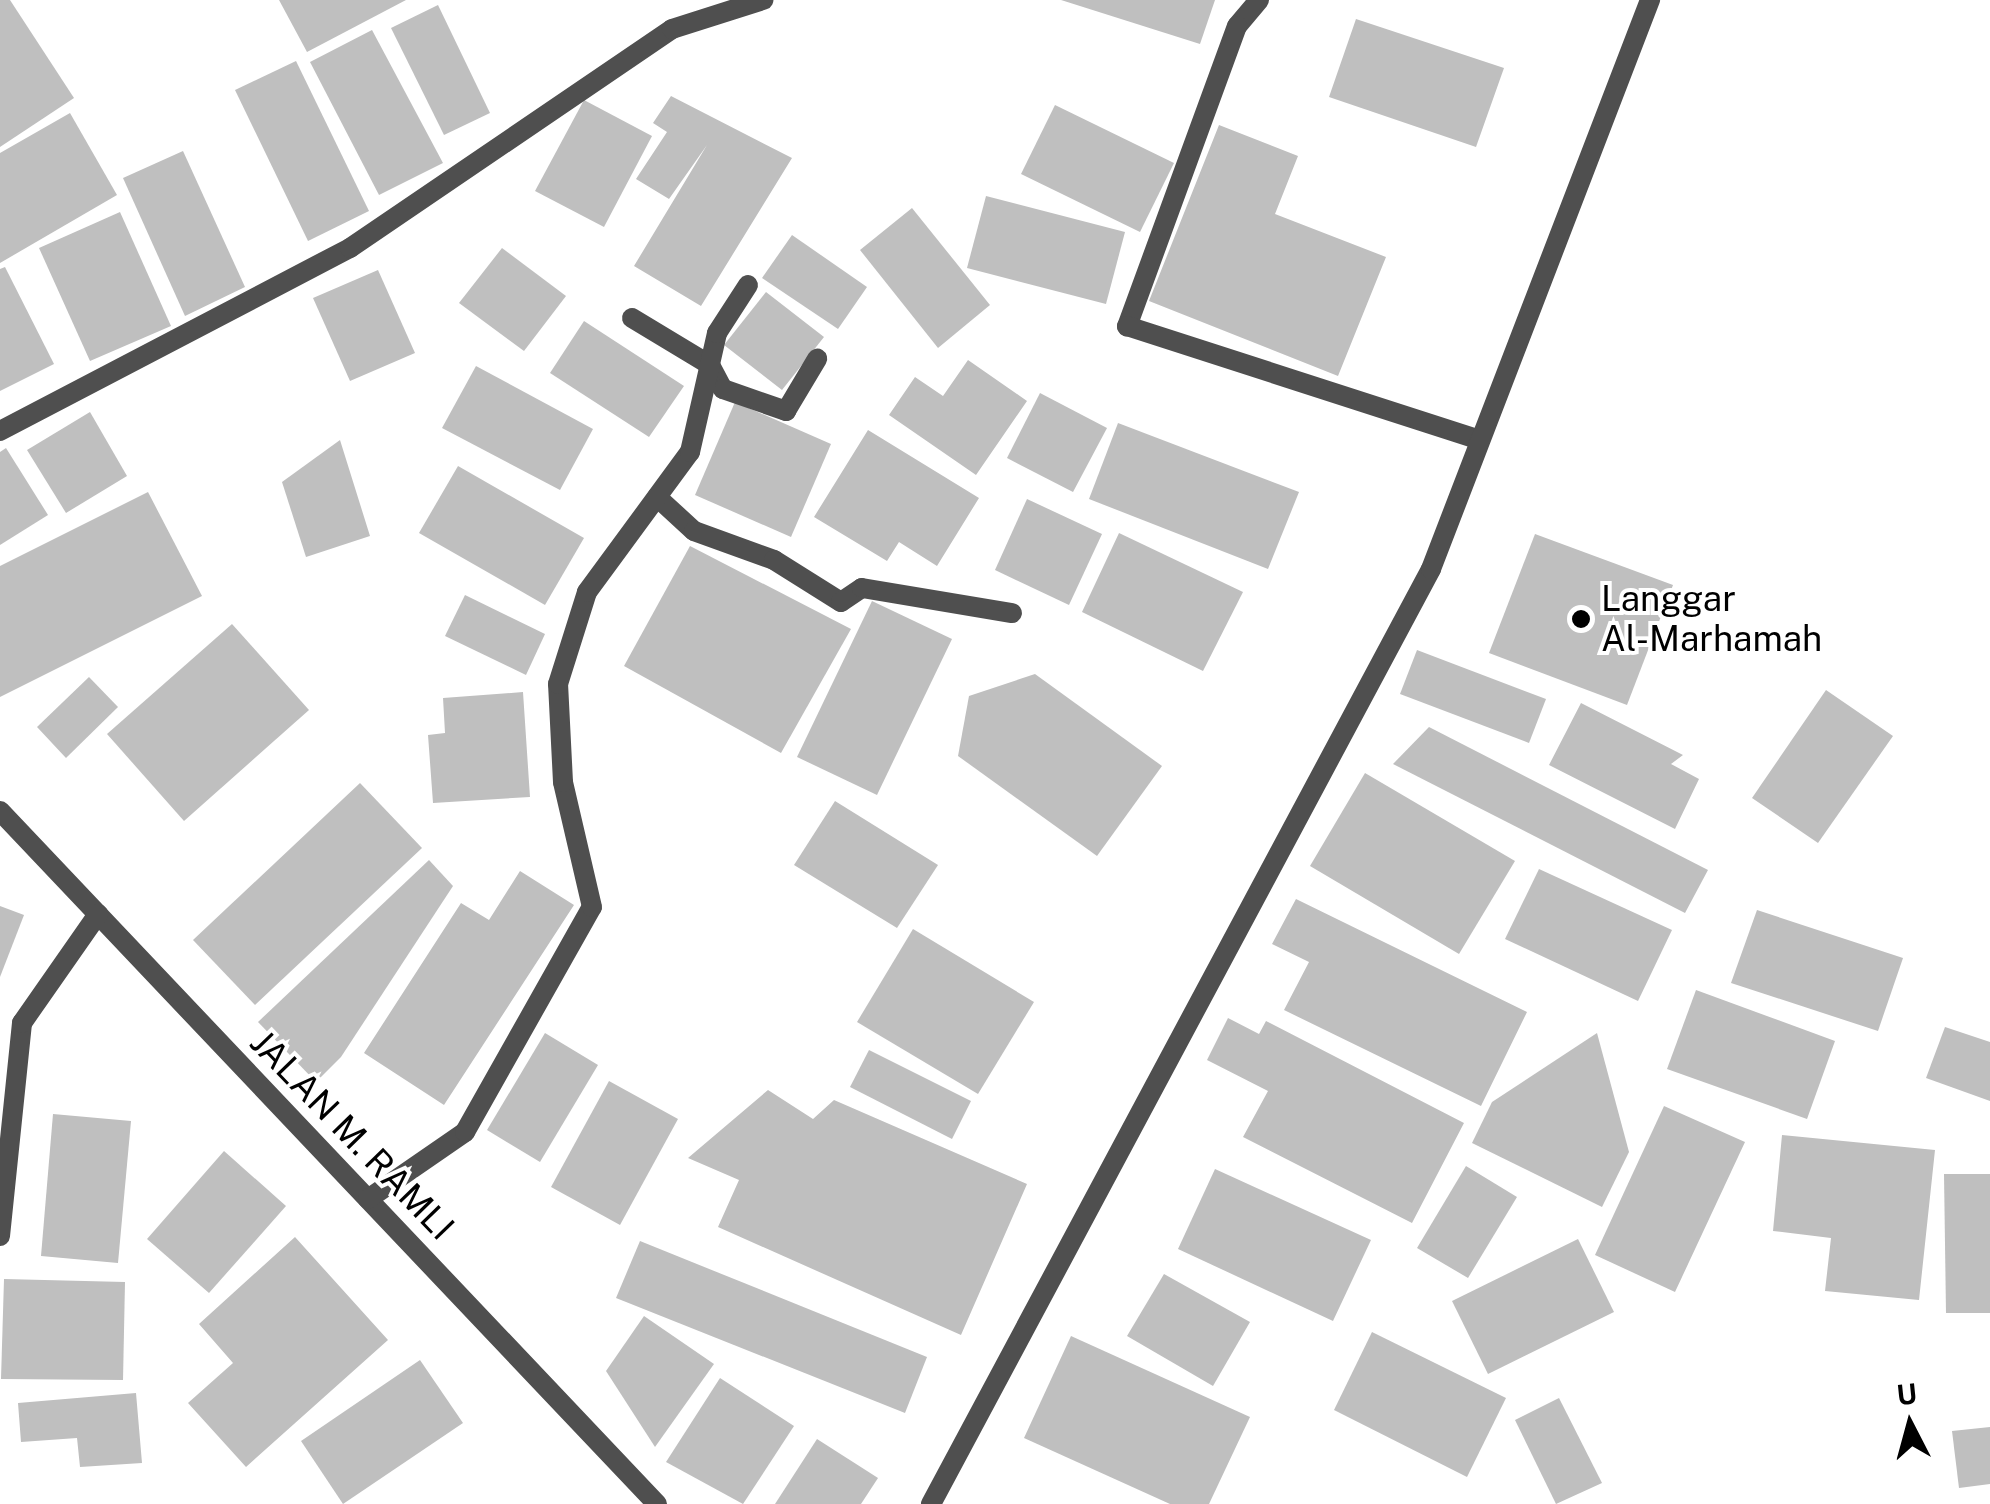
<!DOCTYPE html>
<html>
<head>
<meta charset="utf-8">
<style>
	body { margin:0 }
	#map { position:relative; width:1990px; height:1504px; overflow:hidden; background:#fff; font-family:"Public Sans",sans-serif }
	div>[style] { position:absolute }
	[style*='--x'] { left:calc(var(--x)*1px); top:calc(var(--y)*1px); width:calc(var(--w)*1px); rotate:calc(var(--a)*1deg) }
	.building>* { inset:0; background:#bfbfbf }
	.street>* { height:20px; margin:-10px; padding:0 10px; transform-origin:10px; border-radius:10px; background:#4f4f4f }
	.dots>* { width:28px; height:28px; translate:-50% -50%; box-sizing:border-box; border:5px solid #fff; border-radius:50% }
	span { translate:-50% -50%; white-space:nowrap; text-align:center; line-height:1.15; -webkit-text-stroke:8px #fff; paint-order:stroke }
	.poi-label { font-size:35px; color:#000 }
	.left { translate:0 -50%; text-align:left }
	.street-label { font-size:35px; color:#000 }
	.north { position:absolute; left:1860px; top:1374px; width:100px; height:100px; -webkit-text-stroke:8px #fff; paint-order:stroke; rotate:354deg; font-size:28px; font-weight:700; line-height:40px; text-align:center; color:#000 }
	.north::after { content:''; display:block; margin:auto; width:35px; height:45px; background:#000; clip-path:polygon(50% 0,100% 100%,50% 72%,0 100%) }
</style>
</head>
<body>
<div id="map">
	<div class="building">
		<i style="clip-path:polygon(0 0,10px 0,74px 98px,0 147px)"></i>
		<i style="clip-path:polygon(279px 0,406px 0,307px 52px)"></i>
		<i style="clip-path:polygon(1061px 0,1215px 0,1200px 44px)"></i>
		<i style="clip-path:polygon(438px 5px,490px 113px,444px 135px,391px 28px)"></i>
		<i style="clip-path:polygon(1356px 19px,1504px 68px,1476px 147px,1329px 97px)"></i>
		<i style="clip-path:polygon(372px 30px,443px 163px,379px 195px,310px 62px)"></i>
		<i style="clip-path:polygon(296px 61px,369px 211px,308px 241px,235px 90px)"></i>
		<i style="clip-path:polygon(671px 96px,792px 158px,701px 306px,634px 266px,707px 145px,669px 199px,636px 179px,667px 132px,653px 123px)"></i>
		<i style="clip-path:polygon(584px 100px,652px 136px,604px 227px,535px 191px)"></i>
		<i style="clip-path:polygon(1055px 105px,1174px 163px,1140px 232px,1021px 174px)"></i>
		<i style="clip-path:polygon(70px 113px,117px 195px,0 263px,0 153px)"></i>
		<i style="clip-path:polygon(1219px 125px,1298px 156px,1275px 214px,1386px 257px,1338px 376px,1149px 301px)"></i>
		<i style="clip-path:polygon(183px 151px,245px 287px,185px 316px,123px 178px)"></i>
		<i style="clip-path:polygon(986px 196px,1125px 232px,1106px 304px,967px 268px)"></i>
		<i style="clip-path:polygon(912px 208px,990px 305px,938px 348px,860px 250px)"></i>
		<i style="clip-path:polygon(120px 212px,171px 326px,90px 361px,39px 248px)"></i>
		<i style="clip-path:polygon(792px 235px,867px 287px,838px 329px,762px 278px)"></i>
		<i style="clip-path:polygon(502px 248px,566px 296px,524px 351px,459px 303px)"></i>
		<i style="clip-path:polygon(5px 267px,54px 364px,0 391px,0 269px)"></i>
		<i style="clip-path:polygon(378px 270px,415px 353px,350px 381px,313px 298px)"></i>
		<i style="clip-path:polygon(766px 292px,824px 337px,782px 390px,724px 345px)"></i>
		<i style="clip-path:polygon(584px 321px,684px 386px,649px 437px,550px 373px)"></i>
		<i style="clip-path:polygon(968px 360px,1027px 401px,976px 475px,889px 415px,915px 377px,943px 396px)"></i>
		<i style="clip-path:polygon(476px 366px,593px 429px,560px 490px,442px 428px)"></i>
		<i style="clip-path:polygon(1040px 393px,1107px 428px,1073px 492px,1007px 458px)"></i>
		<i style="clip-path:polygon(735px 402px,831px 444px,791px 537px,695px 495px)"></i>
		<i style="clip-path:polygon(90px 412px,127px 476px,66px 513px,27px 450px)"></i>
		<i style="clip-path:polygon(1118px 423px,1299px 492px,1268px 569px,1089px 499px)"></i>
		<i style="clip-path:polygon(868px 430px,979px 498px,937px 566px,899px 542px,887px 561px,814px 517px)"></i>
		<i style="clip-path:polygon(340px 440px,370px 536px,306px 557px,282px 482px)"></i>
		<i style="clip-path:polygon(6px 448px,48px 515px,0 545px,0 452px)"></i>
		<i style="clip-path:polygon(458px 466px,584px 538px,545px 605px,419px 533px)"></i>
		<i style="clip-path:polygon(148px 492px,202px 596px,0 697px,0 566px)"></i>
		<i style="clip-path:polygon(1027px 499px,1102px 534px,1069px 605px,995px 570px)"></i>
		<i style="clip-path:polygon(1119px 533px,1243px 592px,1203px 671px,1082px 612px)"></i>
		<i style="clip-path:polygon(1535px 534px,1673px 585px,1627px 705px,1489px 653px)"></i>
		<i style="clip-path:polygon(690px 546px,851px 629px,781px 753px,624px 666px)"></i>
		<i style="clip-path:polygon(465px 595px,545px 634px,526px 675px,445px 636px)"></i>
		<i style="clip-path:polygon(872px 601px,952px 639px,877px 795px,797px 757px)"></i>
		<i style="clip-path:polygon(232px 624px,309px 710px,184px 821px,107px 734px)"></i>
		<i style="clip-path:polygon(1417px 650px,1546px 699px,1529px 743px,1400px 694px)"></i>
		<i style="clip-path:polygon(1035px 674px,1162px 766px,1097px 856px,958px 756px,969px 696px)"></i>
		<i style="clip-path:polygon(89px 677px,118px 707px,66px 758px,37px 727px)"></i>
		<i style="clip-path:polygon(1826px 690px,1893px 736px,1818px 843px,1752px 798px)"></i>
		<i style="clip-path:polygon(523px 692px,530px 797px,433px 803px,428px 735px,445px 733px,443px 698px)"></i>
		<i style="clip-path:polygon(1581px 703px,1683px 755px,1671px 764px,1699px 779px,1675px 829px,1549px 765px)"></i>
		<i style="clip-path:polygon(1429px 727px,1708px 870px,1685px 913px,1393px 764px)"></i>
		<i style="clip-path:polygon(1365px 773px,1515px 861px,1459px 954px,1310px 866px)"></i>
		<i style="clip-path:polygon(360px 783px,422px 848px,255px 1005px,193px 940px)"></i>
		<i style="clip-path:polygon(835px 801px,938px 865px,897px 928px,794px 865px)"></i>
		<i style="clip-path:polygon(429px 860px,453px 886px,341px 1057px,316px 1082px,258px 1022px)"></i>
		<i style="clip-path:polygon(1539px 869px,1672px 930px,1638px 1001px,1505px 939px)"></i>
		<i style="clip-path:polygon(520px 871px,574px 905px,444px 1105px,364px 1053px,461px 903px,489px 920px)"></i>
		<i style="clip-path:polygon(1296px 899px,1527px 1012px,1481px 1106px,1284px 1010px,1309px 962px,1272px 944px)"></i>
		<i style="clip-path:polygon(0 906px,24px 915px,0 977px)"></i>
		<i style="clip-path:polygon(1757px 910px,1903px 958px,1878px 1031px,1731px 983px)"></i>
		<i style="clip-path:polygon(913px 929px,1034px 1002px,978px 1094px,857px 1022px)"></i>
		<i style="clip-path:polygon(1696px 990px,1835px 1041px,1807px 1119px,1667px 1069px)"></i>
		<i style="clip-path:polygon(1228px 1018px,1259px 1034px,1266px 1021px,1464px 1123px,1412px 1223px,1243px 1137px,1268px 1091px,1207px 1060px)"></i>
		<i style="clip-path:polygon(1945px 1027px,1990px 1042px,1990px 1101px,1926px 1078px)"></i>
		<i style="clip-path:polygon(545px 1033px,598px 1065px,540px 1162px,487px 1130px)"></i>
		<i style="clip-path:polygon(1597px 1033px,1629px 1152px,1602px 1207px,1472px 1143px,1492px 1102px)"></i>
		<i style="clip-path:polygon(869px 1050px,971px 1101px,952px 1139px,850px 1087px)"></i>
		<i style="clip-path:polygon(609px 1081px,678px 1119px,620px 1225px,551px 1187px)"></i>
		<i style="clip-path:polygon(768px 1090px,813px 1119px,834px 1100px,1027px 1184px,961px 1335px,718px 1227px,739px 1180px,688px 1158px)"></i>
		<i style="clip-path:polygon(1664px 1106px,1745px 1142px,1675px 1292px,1595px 1255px)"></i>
		<i style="clip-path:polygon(53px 1114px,131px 1121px,118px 1263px,41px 1256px)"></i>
		<i style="clip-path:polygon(1782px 1135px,1935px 1150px,1919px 1300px,1825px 1291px,1831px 1238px,1773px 1231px)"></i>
		<i style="clip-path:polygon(224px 1151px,286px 1206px,209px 1293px,147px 1239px)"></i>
		<i style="clip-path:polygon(1466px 1166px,1517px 1197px,1468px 1278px,1417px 1248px)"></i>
		<i style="clip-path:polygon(1215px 1169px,1371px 1240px,1333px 1321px,1178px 1249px)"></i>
		<i style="clip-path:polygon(1944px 1174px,1990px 1174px,1990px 1313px,1946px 1313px)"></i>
		<i style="clip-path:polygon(295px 1237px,388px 1340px,246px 1467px,188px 1403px,233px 1363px,199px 1324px)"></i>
		<i style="clip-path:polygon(1578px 1239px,1614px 1312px,1488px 1374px,1452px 1301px)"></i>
		<i style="clip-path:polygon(640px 1241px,927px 1357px,905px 1413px,616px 1298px)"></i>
		<i style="clip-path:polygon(1164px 1274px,1250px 1322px,1213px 1386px,1127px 1336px)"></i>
		<i style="clip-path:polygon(4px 1279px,125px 1282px,123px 1380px,1px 1379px)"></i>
		<i style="clip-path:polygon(644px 1316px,714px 1364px,655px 1447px,606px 1371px)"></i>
		<i style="clip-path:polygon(1372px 1332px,1506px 1398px,1467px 1477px,1334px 1410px)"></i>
		<i style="clip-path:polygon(1071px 1336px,1250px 1417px,1209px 1504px,1170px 1504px,1024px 1438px)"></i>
		<i style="clip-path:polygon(420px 1360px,463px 1423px,343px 1504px,301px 1441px)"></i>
		<i style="clip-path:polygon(720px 1378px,794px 1426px,743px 1504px,666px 1462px)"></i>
		<i style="clip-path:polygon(136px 1393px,142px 1463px,80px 1467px,77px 1438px,21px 1442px,18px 1403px)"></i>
		<i style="clip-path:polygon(1559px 1398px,1602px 1483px,1556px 1504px,1515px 1420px)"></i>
		<i style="clip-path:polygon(1990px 1427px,1990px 1484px,1959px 1488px,1952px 1431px)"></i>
		<i style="clip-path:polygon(817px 1439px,878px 1478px,861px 1504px,775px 1504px)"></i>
	</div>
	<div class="street">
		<i style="--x:1259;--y:0;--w:34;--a:130"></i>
		<i style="--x:1237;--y:26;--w:320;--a:110.1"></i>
		<i style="--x:1127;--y:326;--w:371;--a:17.9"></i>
		<i style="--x:632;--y:318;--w:91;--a:31.1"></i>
		<i style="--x:710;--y:365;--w:27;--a:62"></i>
		<i style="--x:723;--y:389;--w:67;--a:19.2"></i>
		<i style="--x:786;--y:411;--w:61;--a:-59.2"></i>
		<i style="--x:0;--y:431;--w:395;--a:-27.6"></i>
		<i style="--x:350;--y:248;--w:389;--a:-34.2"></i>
		<i style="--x:672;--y:29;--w:96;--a:-17.7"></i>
		<i style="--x:657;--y:497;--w:50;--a:42.6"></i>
		<i style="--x:694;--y:531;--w:85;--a:19.9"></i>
		<i style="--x:774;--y:560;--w:79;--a:32.1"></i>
		<i style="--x:841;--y:602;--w:25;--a:-34"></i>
		<i style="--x:862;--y:588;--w:152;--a:9.5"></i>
		<i style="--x:0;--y:811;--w:955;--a:46.53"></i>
		<i style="--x:368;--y:1199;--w:118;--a:-34.6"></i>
		<i style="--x:465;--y:1132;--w:258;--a:-60.6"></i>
		<i style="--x:592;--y:907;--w:128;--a:-103.1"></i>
		<i style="--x:563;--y:782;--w:98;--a:-92.9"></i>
		<i style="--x:558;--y:684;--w:96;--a:-72.5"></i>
		<i style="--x:587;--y:592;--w:174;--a:-53.7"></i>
		<i style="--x:690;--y:452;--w:122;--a:-77.2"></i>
		<i style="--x:717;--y:333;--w:57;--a:-57.1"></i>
		<i style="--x:0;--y:1236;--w:214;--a:-84.1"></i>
		<i style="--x:22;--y:1023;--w:133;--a:-55.1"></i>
		<i style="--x:931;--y:1504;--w:1060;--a:-61.86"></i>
		<i style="--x:1431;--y:569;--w:610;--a:-68.95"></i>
	</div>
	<div class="dots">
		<i style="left:1581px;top:619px;background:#000"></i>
	</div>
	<div class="poi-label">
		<span class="left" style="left:1601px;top:619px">Langgar<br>Al-Marhamah</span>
	</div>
	<div class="street-label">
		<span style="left:352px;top:1135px;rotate:46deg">JALAN M. RAMLI</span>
	</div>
	<div class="north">U</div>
</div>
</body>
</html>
